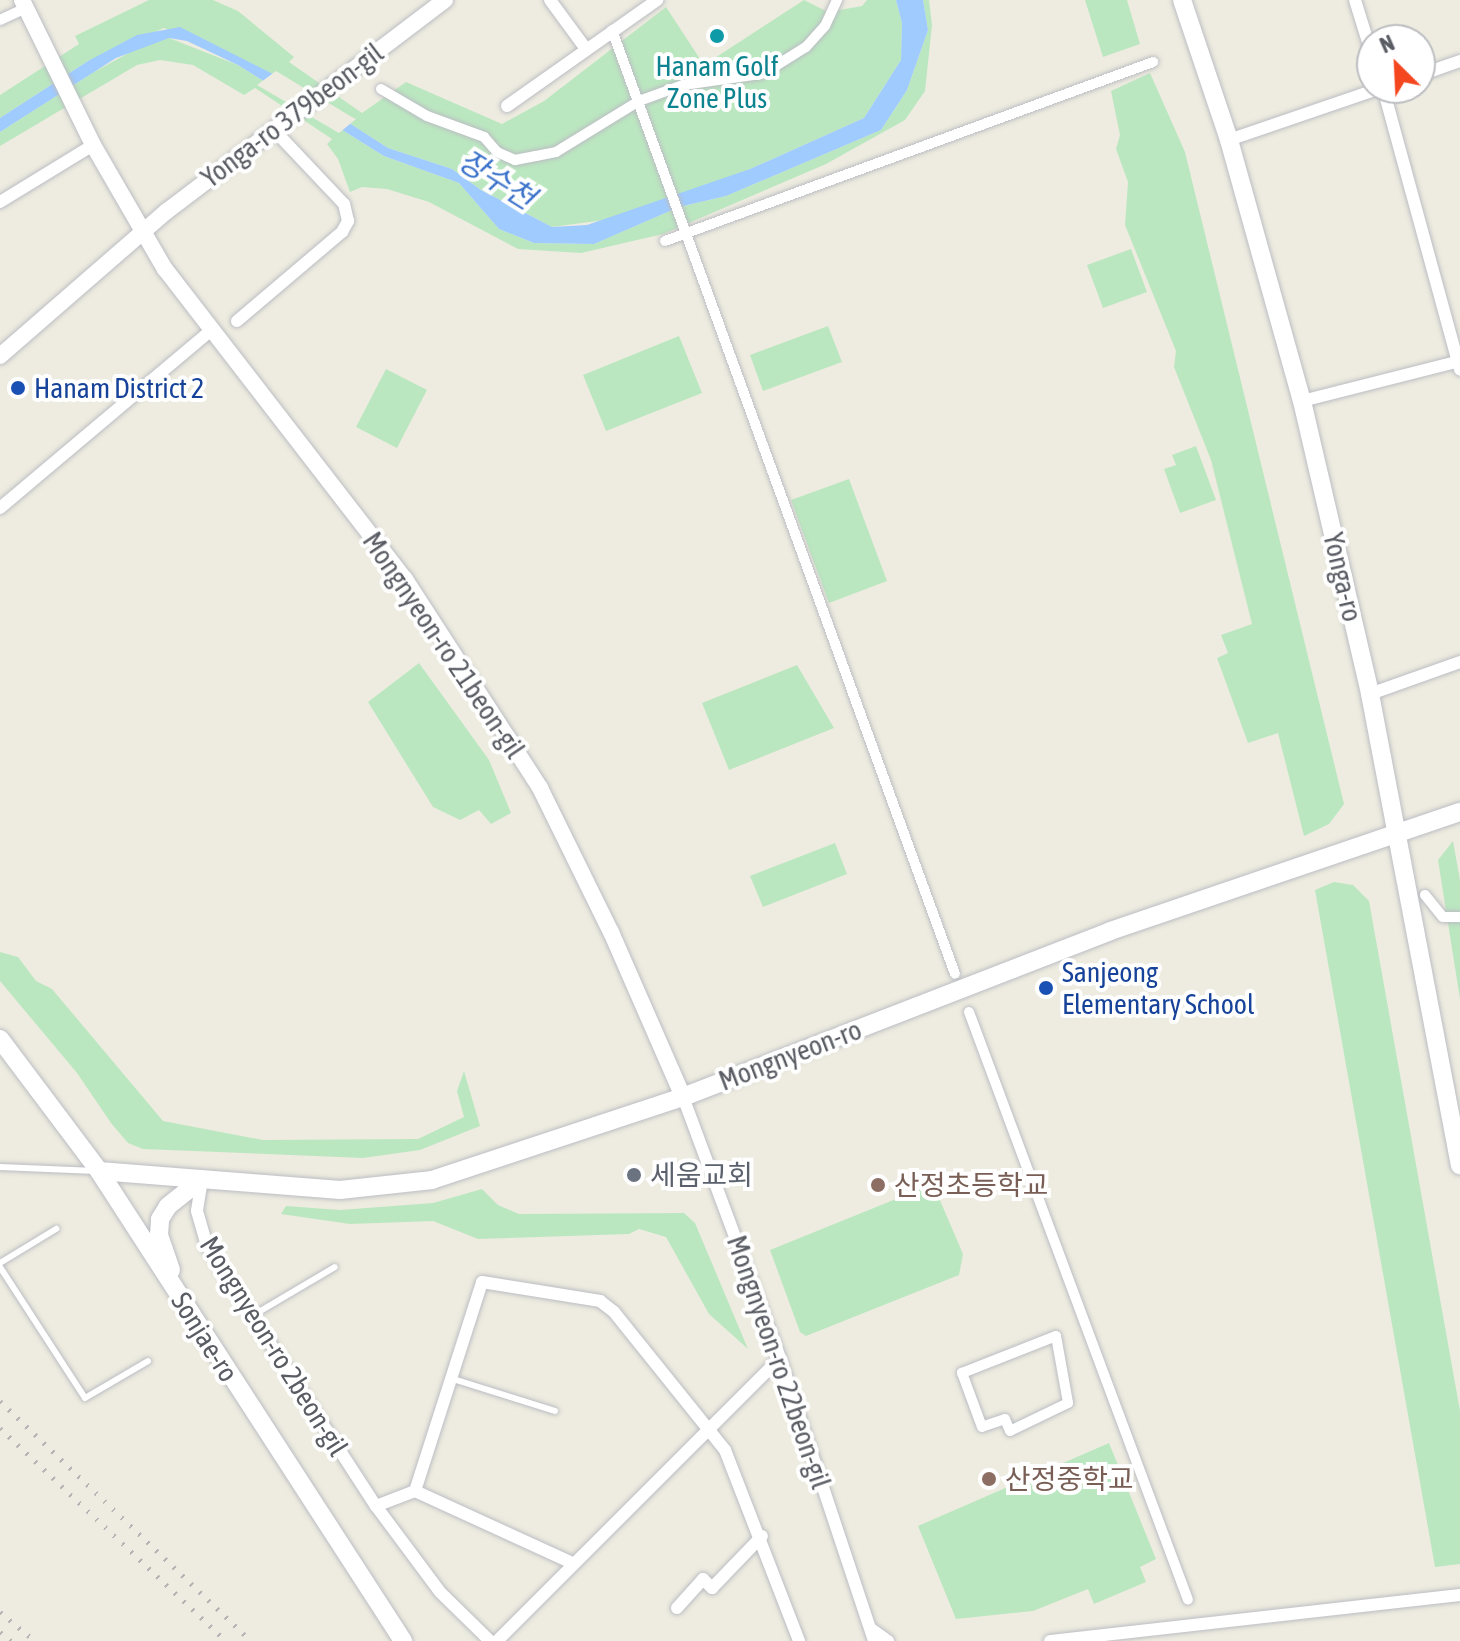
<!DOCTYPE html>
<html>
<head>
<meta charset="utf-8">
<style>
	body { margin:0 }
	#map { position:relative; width:1460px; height:1641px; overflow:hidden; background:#eeece0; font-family:"Asap Condensed","Noto Sans KR",sans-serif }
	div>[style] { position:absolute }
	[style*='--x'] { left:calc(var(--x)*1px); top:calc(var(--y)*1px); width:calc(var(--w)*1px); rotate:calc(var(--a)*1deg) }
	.green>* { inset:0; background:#bbe7c0 }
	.water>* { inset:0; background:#9fcbff }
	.pier>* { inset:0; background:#eeece0 }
	.roads { filter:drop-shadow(0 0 2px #bbbdc3) drop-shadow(0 0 2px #bbbdc3) }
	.service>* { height:6px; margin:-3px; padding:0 3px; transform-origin:3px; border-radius:3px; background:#fff }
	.pedestrian>* { height:10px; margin:-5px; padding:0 5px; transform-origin:5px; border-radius:5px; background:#fff }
	.minor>* { height:12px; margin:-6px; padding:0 6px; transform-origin:6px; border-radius:6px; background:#fff }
	.tertiary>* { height:16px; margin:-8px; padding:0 8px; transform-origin:8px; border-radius:8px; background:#fff }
	.secondary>* { height:18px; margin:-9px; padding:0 9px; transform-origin:9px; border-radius:9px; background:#fff }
	.rail>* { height:5px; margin-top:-2.5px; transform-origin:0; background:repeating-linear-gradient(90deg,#b5b5b6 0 2px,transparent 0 12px) }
	.dots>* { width:22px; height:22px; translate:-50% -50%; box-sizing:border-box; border:4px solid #fff; border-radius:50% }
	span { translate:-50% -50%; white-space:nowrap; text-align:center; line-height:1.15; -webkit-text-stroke:8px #fff; paint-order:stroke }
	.culture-label { font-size:28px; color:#0d838f }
	.street-label { font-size:28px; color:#595c63 }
	.transit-label { font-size:28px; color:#164399 }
	.left { translate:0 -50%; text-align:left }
	.worship-label { font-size:28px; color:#5b616d }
	.education-label { font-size:28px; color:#785e54 }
	.water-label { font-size:30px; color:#3a71ca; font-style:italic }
	.north { position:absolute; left:1356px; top:24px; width:80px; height:80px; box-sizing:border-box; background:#fff; border:2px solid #bdbec1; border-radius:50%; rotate:336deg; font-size:22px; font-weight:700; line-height:32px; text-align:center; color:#595c63 }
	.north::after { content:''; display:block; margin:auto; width:28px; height:36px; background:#f44720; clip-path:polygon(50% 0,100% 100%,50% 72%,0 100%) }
</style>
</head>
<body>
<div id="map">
	<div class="green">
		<i style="clip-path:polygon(149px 0,213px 0,238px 11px,294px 57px,289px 62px,362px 113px,406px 82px,502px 124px,544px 101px,666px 7px,704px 65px,804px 0,828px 12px,862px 6px,867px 0,896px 0,902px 23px,901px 60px,864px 118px,750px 169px,619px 218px,552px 227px,481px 190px,452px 169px,388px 148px,273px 74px,164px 28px,88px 61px,0 118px,0 95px,79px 44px,75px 36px)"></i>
		<i style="clip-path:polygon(923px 0,929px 0,932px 25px,925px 91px,905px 120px,826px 164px,663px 234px,581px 253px,518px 249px,429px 202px,387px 189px,362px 187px,350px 192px,338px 159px,327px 144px,332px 139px,255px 88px,244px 95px,193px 65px,160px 60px,137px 65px,0 146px,0 132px,94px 72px,143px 45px,169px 38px,238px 65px,384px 156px,459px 183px,499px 229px,534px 243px,594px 244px,679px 207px,726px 196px,881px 130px,907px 90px,928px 30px)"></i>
		<i style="clip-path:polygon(1085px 0,1127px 0,1140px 44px,1103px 57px)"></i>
		<i style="clip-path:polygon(1150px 73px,1185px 152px,1344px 804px,1329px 824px,1304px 836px,1278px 733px,1248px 743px,1217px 658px,1228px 653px,1221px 635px,1252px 624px,1211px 460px,1174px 367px,1176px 351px,1125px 225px,1128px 182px,1116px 149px,1120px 135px,1111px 91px)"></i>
		<i style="clip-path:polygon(1131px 249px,1147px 292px,1103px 308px,1087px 265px)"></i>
		<i style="clip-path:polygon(828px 326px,842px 362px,763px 391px,750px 355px)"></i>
		<i style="clip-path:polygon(679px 336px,702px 393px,606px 431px,583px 375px)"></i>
		<i style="clip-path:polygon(386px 369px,427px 390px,397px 448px,356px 427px)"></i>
		<i style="clip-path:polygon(1196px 446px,1216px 500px,1180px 513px,1164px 469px,1176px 465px,1172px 455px)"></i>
		<i style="clip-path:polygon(849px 479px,887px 581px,829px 603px,791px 500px)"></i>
		<i style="clip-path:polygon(419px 663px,489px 760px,511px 813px,491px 824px,479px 810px,460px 820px,433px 807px,368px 702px)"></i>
		<i style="clip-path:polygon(797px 665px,834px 728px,729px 770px,702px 703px)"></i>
		<i style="clip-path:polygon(1453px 841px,1460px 880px,1460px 999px,1438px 860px)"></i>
		<i style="clip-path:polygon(835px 843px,847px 874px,763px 907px,750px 876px)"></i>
		<i style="clip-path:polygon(1334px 882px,1353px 885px,1369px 901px,1460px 1411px,1460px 1564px,1435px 1567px,1315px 890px)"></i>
		<i style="clip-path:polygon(0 952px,18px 957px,36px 981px,52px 989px,163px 1121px,263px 1140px,418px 1139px,464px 1117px,457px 1091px,464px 1071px,480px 1126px,420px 1150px,363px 1158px,143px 1149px,128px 1143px,111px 1123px,77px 1073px,0 981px)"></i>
		<i style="clip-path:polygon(933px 1184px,963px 1254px,959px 1275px,806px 1336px,800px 1332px,770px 1250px)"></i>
		<i style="clip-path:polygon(482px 1189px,498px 1205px,519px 1214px,684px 1213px,695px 1223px,748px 1349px,709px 1314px,666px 1237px,639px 1229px,629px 1234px,478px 1239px,433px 1221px,350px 1224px,281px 1214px,286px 1206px,340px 1210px,433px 1203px)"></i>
		<i style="clip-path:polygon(1109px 1443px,1156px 1559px,1140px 1567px,1146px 1582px,1094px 1604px,1088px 1589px,1033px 1611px,956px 1619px,918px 1526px)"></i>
	</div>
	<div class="water">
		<i style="clip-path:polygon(896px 0,923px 0,928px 30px,907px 90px,881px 130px,726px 196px,679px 207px,594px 244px,534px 243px,499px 229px,459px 183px,384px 156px,238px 65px,187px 41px,169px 38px,116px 58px,0 132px,0 118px,88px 61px,137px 35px,180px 27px,273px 74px,388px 148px,452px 169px,481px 190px,552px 227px,587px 225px,750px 169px,864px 118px,901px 60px,902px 23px)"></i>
	</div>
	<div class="pier">
		<i style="clip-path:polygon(276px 71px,350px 116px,356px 119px,339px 133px,257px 85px)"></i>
	</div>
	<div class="roads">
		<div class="service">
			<i style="--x:0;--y:1167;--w:96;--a:2.4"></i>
			<i style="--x:0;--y:1263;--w:66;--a:-31.3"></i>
			<i style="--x:0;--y:1267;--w:156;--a:57"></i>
			<i style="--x:85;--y:1398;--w:73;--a:-30.4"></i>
			<i style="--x:252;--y:1316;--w:96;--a:-30.6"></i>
			<i style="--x:450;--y:1378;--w:110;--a:17.4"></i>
		</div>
		<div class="pedestrian">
			<i style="--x:0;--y:20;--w:29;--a:-25"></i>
			<i style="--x:612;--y:30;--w:1004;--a:70.03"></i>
			<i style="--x:381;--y:89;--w:53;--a:30.4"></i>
			<i style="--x:427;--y:116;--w:61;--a:20.2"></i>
			<i style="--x:484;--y:137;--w:20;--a:49"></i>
			<i style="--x:497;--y:152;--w:20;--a:24"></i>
			<i style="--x:515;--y:160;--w:21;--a:-11"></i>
			<i style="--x:536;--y:156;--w:20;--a:-11"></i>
			<i style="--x:556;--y:152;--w:97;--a:-31.6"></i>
			<i style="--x:639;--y:101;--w:47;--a:-20"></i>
			<i style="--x:683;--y:85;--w:78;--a:-8.1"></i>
			<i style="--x:760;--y:74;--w:19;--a:-28"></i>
			<i style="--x:777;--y:65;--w:34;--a:-32"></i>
			<i style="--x:806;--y:47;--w:28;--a:-48"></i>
			<i style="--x:825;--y:26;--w:29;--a:-65"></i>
			<i style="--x:665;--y:241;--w:520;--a:-20.14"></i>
			<i style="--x:1425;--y:895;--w:28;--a:51"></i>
			<i style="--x:1443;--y:917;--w:17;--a:0"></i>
			<i style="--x:969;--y:1012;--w:627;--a:69.57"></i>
			<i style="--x:1056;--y:1336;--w:68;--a:79.8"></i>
			<i style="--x:1068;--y:1403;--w:64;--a:154.2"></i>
			<i style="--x:1010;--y:1431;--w:13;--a:-113"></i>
			<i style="--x:1005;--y:1419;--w:24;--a:161"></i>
			<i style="--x:982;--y:1427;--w:58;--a:-110.3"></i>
			<i style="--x:962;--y:1373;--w:101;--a:-21.5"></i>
		</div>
		<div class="minor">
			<i style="--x:550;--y:0;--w:61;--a:53.7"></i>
			<i style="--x:1355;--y:0;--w:58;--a:72.8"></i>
			<i style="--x:1420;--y:75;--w:42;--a:-19.3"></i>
			<i style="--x:1383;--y:88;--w:292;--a:74.7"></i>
			<i style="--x:507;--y:106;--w:184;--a:-35.2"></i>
			<i style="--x:1229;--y:140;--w:161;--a:-18.9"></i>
			<i style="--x:0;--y:202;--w:109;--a:-31.5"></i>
			<i style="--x:237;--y:321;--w:138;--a:-40.3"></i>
			<i style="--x:342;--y:232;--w:13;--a:-61"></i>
			<i style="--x:348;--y:221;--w:17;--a:-103"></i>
			<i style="--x:344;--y:204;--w:103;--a:-133.4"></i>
			<i style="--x:1302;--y:401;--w:163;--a:-14.2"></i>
			<i style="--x:0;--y:508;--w:275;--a:-40.1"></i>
			<i style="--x:1370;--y:694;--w:96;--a:-19.6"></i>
			<i style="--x:683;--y:1097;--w:278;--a:69.6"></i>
			<i style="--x:780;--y:1358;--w:298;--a:71.6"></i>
			<i style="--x:202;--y:1179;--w:32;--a:99"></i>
			<i style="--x:197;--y:1211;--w:36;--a:74"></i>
			<i style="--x:207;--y:1246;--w:310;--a:57"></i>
			<i style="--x:376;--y:1506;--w:107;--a:53.3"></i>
			<i style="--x:440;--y:1592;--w:70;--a:44.4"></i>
			<i style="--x:415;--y:1491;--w:219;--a:-72.2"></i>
			<i style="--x:482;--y:1282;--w:120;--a:9.1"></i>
			<i style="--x:600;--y:1301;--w:18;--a:38"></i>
			<i style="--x:614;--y:1312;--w:177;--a:51.2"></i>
			<i style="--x:725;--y:1450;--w:205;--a:68.8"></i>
			<i style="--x:415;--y:1491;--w:173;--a:24.6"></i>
			<i style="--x:376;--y:1506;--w:42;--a:-21"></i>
			<i style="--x:677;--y:1608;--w:39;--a:-48"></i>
			<i style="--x:703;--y:1579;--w:13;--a:45"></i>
			<i style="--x:712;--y:1588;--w:72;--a:-46.1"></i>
			<i style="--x:871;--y:1629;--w:21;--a:35"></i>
			<i style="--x:497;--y:1641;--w:400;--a:-45"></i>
			<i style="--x:1050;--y:1641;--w:413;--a:-6.4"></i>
		</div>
		<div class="tertiary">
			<i style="--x:22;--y:0;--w:161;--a:63.9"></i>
			<i style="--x:93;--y:145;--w:143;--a:59.9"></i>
			<i style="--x:165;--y:269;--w:392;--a:52.3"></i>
			<i style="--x:405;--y:579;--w:249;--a:57.1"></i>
			<i style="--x:540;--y:788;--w:161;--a:63.8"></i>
			<i style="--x:611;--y:932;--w:180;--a:66.4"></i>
			<i style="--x:0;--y:356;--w:221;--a:-41"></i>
			<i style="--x:167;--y:211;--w:349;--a:-37.2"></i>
		</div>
		<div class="secondary">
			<i style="--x:1182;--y:0;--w:148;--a:71.4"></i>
			<i style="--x:1229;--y:140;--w:271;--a:74.4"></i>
			<i style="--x:1302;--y:401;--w:301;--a:76.9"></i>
			<i style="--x:1370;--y:694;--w:480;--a:79.2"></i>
			<i style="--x:0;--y:1039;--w:165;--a:53.1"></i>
			<i style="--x:99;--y:1171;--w:560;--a:57.1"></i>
			<i style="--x:99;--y:1171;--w:242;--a:4.5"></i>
			<i style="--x:340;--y:1190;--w:93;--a:-6.2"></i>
			<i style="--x:432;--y:1180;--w:264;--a:-18.3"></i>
			<i style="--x:683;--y:1097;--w:458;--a:-21.2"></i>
			<i style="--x:1110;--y:931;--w:370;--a:-18.8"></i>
			<i style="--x:171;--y:1270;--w:37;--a:-109"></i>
			<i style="--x:159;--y:1235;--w:16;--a:-86"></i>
			<i style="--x:160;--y:1219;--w:15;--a:-58"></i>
			<i style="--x:168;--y:1206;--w:43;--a:-38.5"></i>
		</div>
	</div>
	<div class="rail">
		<i style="--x:0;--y:1401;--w:347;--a:43.7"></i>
		<i style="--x:0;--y:1428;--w:311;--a:43.3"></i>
		<i style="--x:0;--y:1612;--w:45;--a:39.6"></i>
		<i style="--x:0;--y:1632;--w:14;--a:39"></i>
	</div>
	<div class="dots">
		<i style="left:717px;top:36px;background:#0f9aa8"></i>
		<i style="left:18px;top:388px;background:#1a4fb4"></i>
		<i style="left:1046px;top:988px;background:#1a4fb4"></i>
		<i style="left:634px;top:1175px;background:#6b7280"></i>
		<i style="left:878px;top:1185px;background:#8d6e63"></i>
		<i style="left:989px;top:1479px;background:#8d6e63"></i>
	</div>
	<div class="culture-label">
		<span style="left:717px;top:82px">Hanam Golf<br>Zone Plus</span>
	</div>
	<div class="street-label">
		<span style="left:292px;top:115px;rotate:-37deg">Yonga-ro 379beon-gil</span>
		<span style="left:1343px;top:577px;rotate:77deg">Yonga-ro</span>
		<span style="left:444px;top:645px;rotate:56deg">Mongnyeon-ro 21beon-gil</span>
		<span style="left:790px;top:1055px;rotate:-21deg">Mongnyeon-ro</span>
		<span style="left:205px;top:1337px;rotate:58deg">Sonjae-ro</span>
		<span style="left:274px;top:1346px;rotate:58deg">Mongnyeon-ro 2beon-gil</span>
		<span style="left:779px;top:1362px;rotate:71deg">Mongnyeon-ro 22beon-gil</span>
	</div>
	<div class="transit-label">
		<span class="left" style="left:34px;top:388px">Hanam District 2</span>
		<span class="left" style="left:1062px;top:988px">Sanjeong<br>Elementary School</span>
	</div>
	<div class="worship-label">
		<span class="left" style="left:650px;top:1175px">세움교회</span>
	</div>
	<div class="education-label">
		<span class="left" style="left:894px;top:1185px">산정초등학교</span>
		<span class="left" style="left:1005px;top:1479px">산정중학교</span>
	</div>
	<div class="water-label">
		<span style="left:497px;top:179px;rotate:32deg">장수천</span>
	</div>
	<div class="north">N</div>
</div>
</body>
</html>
